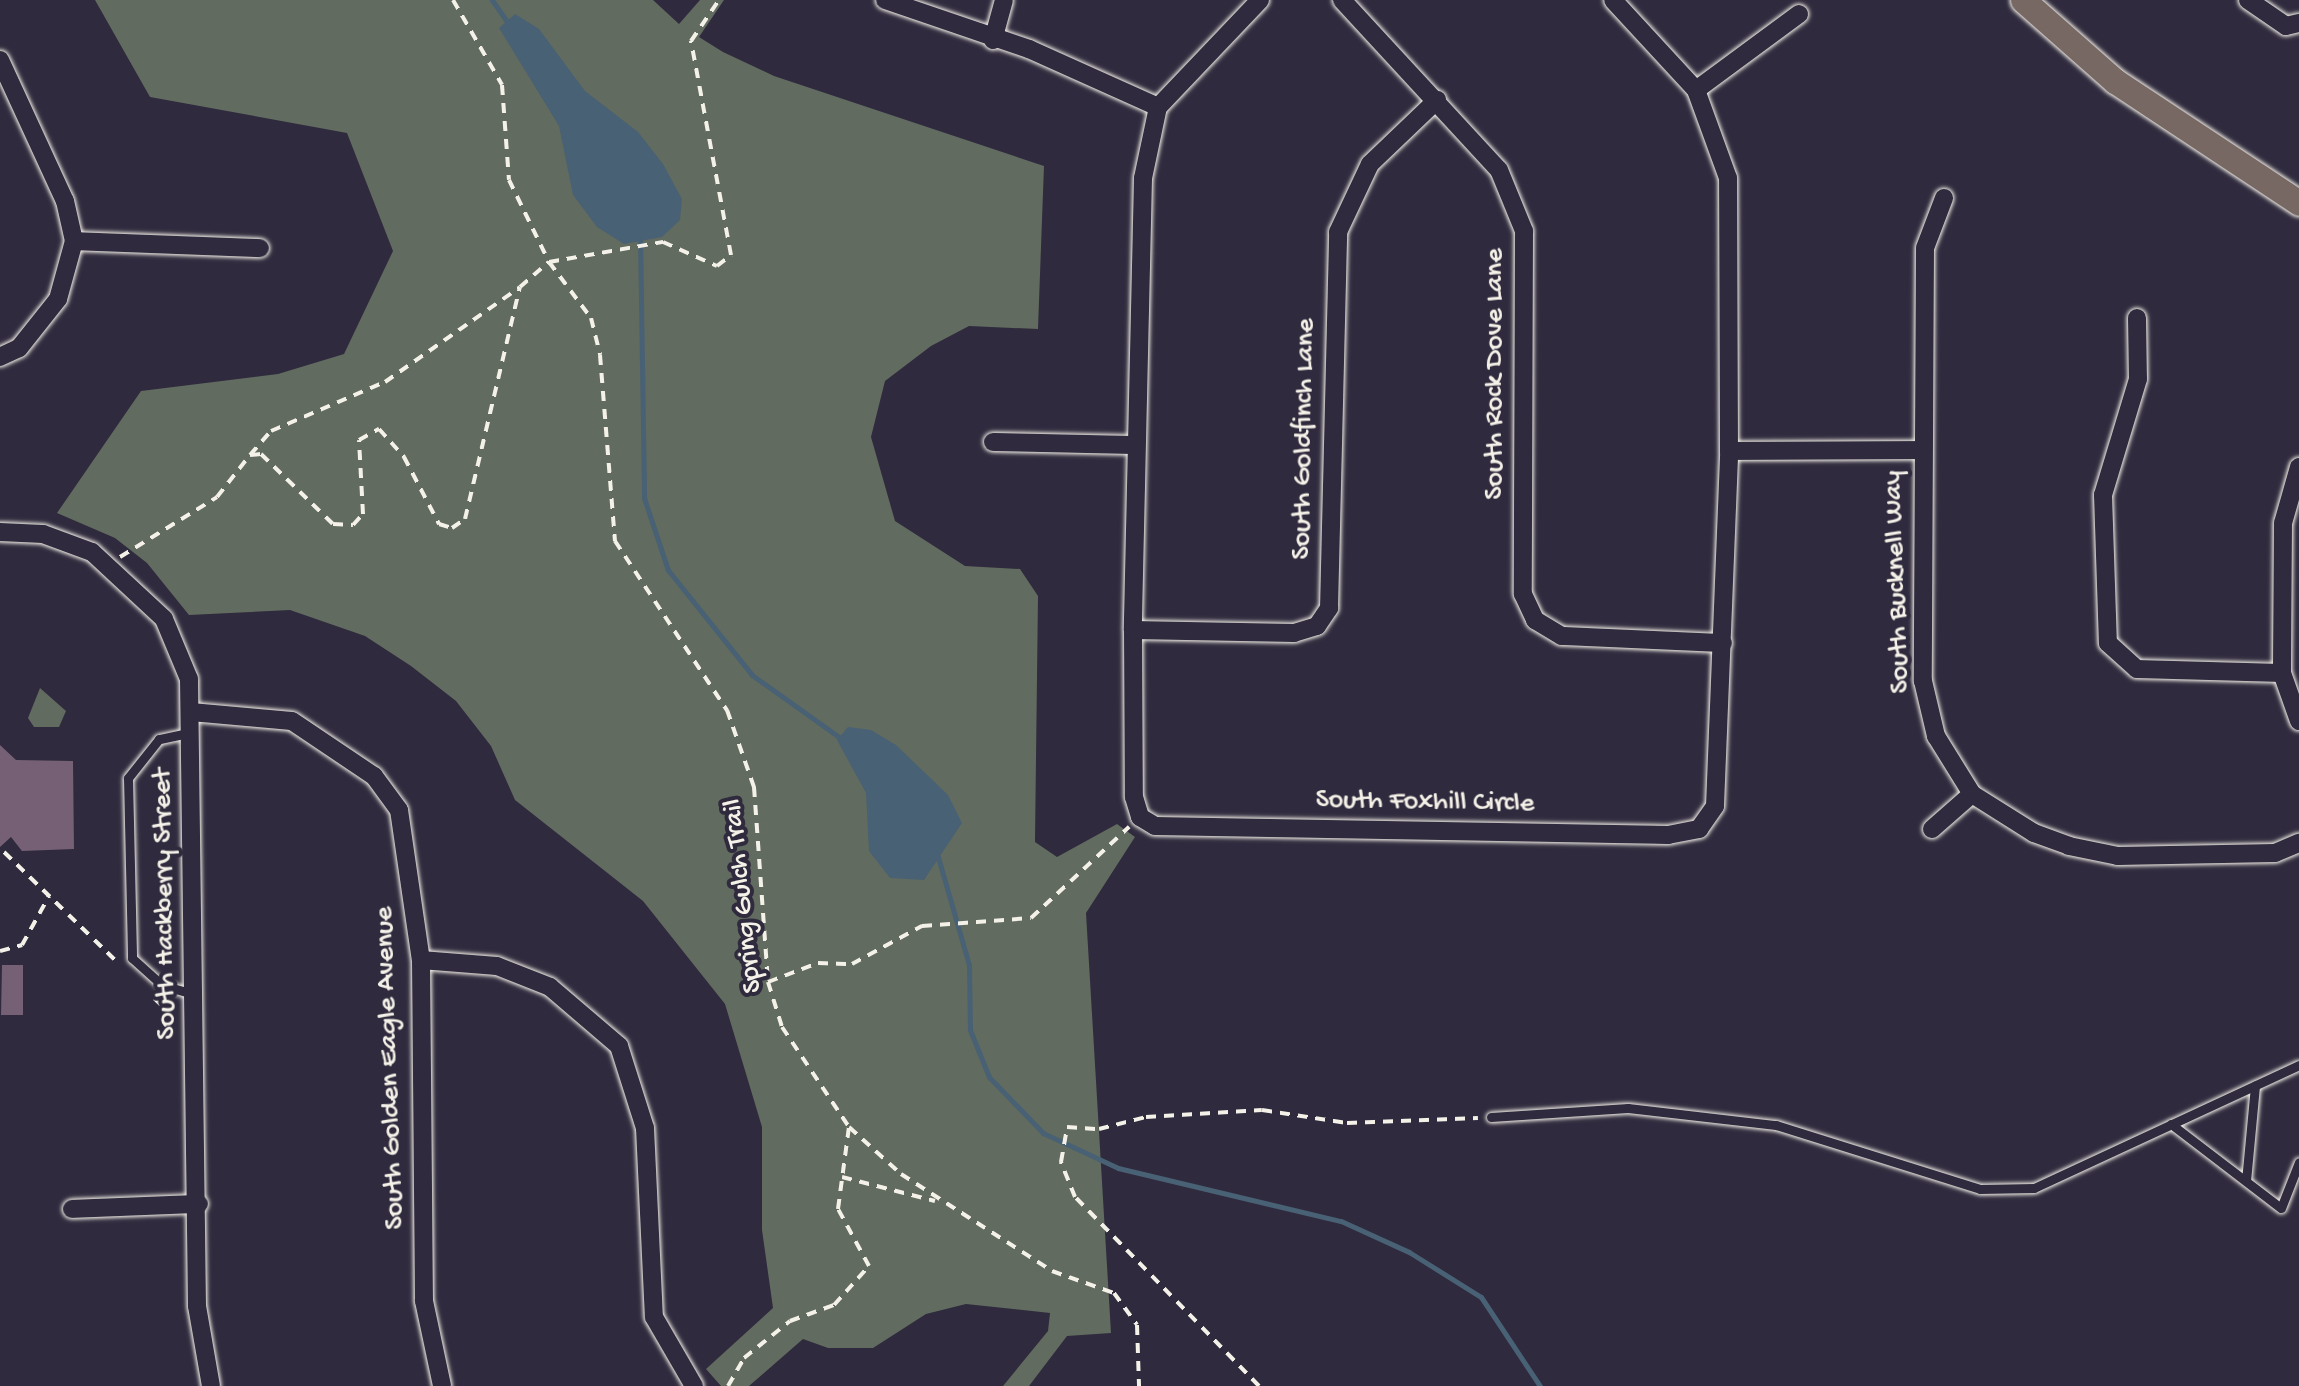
<!DOCTYPE html>
<html>
<head>
<meta charset="utf-8">
<style>
	body { margin:0 }
	#map { position:relative; width:2299px; height:1386px; overflow:hidden; background:#2f2a3d; font-family:"Gochi Hand",sans-serif }
	div>[style] { position:absolute }
	[style*='--x'] { left:calc(var(--x)*1px); top:calc(var(--y)*1px); width:calc(var(--w)*1px); rotate:calc(var(--a)*1deg) }
	.green>* { inset:0; background:#616b5f }
	.water>* { inset:0; background:#496174 }
	.stream>* { height:5px; margin:-2.5px; padding:0 2.5px; transform-origin:2.5px; border-radius:2.5px; background:#496174 }
	.building>* { inset:0; background:#756076 }
	.path>* { height:4px; margin-top:-2px; transform-origin:0; background:repeating-linear-gradient(90deg,#f4f1e8 0 10px,transparent 0 18px) }
	.roads { filter:drop-shadow(0 0 2px #f4f1e8) drop-shadow(0 0 2px #f4f1e8) }
	.lane>* { height:9px; margin:-4.5px; padding:0 4.5px; transform-origin:4.5px; border-radius:4.5px; background:#2f2a3d }
	.street>* { height:18px; margin:-9px; padding:0 9px; transform-origin:9px; border-radius:9px; background:#2f2a3d }
	.primary>* { height:25px; margin:-12.5px; padding:0 12.5px; transform-origin:12.5px; border-radius:12.5px; background:#776864 }
	span { translate:-50% -50%; white-space:nowrap; text-align:center; line-height:1.15; -webkit-text-stroke:8px #2f2a3d; paint-order:stroke }
	.street-label { font-size:28px; color:#f4f1e8 }
</style>
</head>
<body>
<div id="map">
	<div class="green">
		<i style="clip-path:polygon(95px 0,653px 0,679px 24px,700px 0,724px 0,699px 37px,723px 52px,774px 76px,1044px 166px,1038px 329px,969px 326px,931px 346px,885px 381px,871px 437px,895px 521px,965px 566px,1020px 569px,1038px 596px,1035px 842px,1057px 857px,1117px 824px,1135px 837px,1086px 913px,1111px 1333px,1067px 1336px,1029px 1386px,1003px 1386px,1048px 1331px,1050px 1313px,966px 1304px,926px 1314px,873px 1348px,828px 1348px,803px 1339px,749px 1386px,721px 1386px,706px 1369px,773px 1308px,762px 1230px,762px 1127px,725px 1004px,643px 901px,515px 800px,491px 746px,456px 701px,411px 666px,365px 636px,290px 610px,189px 615px,147px 563px,115px 538px,57px 513px,141px 391px,278px 374px,344px 354px,393px 251px,347px 133px,150px 97px)"></i>
		<i style="clip-path:polygon(40px 688px,66px 711px,59px 727px,34px 727px,28px 718px)"></i>
	</div>
	<div class="water">
		<i style="clip-path:polygon(515px 14px,539px 29px,585px 91px,638px 132px,663px 164px,682px 199px,680px 220px,662px 237px,624px 244px,597px 227px,573px 195px,559px 126px,499px 28px)"></i>
		<i style="clip-path:polygon(848px 727px,871px 730px,896px 745px,948px 795px,962px 823px,924px 880px,890px 878px,869px 851px,866px 793px,837px 740px)"></i>
	</div>
	<div class="stream">
		<i style="--x:492;--y:0;--w:32;--a:55"></i>
		<i style="--x:640;--y:237;--w:261;--a:89.1"></i>
		<i style="--x:644;--y:498;--w:76;--a:71.6"></i>
		<i style="--x:668;--y:570;--w:134;--a:51.3"></i>
		<i style="--x:752;--y:675;--w:112;--a:35.5"></i>
		<i style="--x:938;--y:857;--w:112;--a:74"></i>
		<i style="--x:969;--y:965;--w:65;--a:89.1"></i>
		<i style="--x:970;--y:1030;--w:51;--a:68"></i>
		<i style="--x:989;--y:1077;--w:78;--a:46"></i>
		<i style="--x:1043;--y:1133;--w:83;--a:25"></i>
		<i style="--x:1118;--y:1168;--w:229;--a:13.4"></i>
		<i style="--x:1341;--y:1221;--w:75;--a:24.5"></i>
		<i style="--x:1409;--y:1252;--w:85;--a:32"></i>
		<i style="--x:1481;--y:1297;--w:107;--a:56.5"></i>
	</div>
	<div class="building">
		<i style="clip-path:polygon(0 745px,16px 760px,73px 761px,74px 849px,22px 851px,11px 837px,0 847px)"></i>
		<i style="clip-path:polygon(2px 965px,23px 965px,23px 1015px,1px 1015px)"></i>
	</div>
	<div class="path">
		<i style="--x:453;--y:0;--w:98;--a:60"></i>
		<i style="--x:502;--y:85;--w:95;--a:85.8"></i>
		<i style="--x:509;--y:180;--w:91;--a:64"></i>
		<i style="--x:549;--y:262;--w:70;--a:53.1"></i>
		<i style="--x:591;--y:318;--w:38;--a:76"></i>
		<i style="--x:600;--y:355;--w:187;--a:85.4"></i>
		<i style="--x:615;--y:541;--w:203;--a:56.5"></i>
		<i style="--x:727;--y:710;--w:82;--a:70.7"></i>
		<i style="--x:754;--y:787;--w:196;--a:85.9"></i>
		<i style="--x:768;--y:982;--w:47;--a:72.7"></i>
		<i style="--x:782;--y:1027;--w:120;--a:56.2"></i>
		<i style="--x:849;--y:1127;--w:70;--a:42.1"></i>
		<i style="--x:901;--y:1174;--w:179;--a:32.7"></i>
		<i style="--x:1052;--y:1271;--w:66;--a:19.5"></i>
		<i style="--x:1114;--y:1293;--w:39;--a:54"></i>
		<i style="--x:1137;--y:1325;--w:61;--a:88.1"></i>
		<i style="--x:250;--y:455;--w:32;--a:-49"></i>
		<i style="--x:271;--y:431;--w:124;--a:-23.3"></i>
		<i style="--x:385;--y:382;--w:165;--a:-35.1"></i>
		<i style="--x:120;--y:557;--w:114;--a:-31.7"></i>
		<i style="--x:217;--y:497;--w:53;--a:-51.8"></i>
		<i style="--x:250;--y:455;--w:11;--a:-5"></i>
		<i style="--x:261;--y:454;--w:100;--a:44.2"></i>
		<i style="--x:333;--y:524;--w:20;--a:3"></i>
		<i style="--x:353;--y:525;--w:15;--a:-48"></i>
		<i style="--x:363;--y:514;--w:74;--a:-93.1"></i>
		<i style="--x:359;--y:440;--w:23;--a:-29"></i>
		<i style="--x:379;--y:429;--w:38;--a:48"></i>
		<i style="--x:404;--y:457;--w:76;--a:62.4"></i>
		<i style="--x:439;--y:524;--w:14;--a:17"></i>
		<i style="--x:452;--y:528;--w:16;--a:-35"></i>
		<i style="--x:465;--y:519;--w:238;--a:-76.7"></i>
		<i style="--x:520;--y:287;--w:38;--a:-41"></i>
		<i style="--x:549;--y:262;--w:116;--a:-10"></i>
		<i style="--x:663;--y:242;--w:59;--a:24"></i>
		<i style="--x:717;--y:266;--w:18;--a:-38"></i>
		<i style="--x:731;--y:255;--w:218;--a:-100.6"></i>
		<i style="--x:691;--y:41;--w:50;--a:-55.7"></i>
		<i style="--x:4;--y:852;--w:161;--a:44.2"></i>
		<i style="--x:0;--y:951;--w:23;--a:-15"></i>
		<i style="--x:22;--y:945;--w:56;--a:-61.1"></i>
		<i style="--x:768;--y:982;--w:53;--a:-20.8"></i>
		<i style="--x:818;--y:963;--w:34;--a:2"></i>
		<i style="--x:852;--y:964;--w:80;--a:-28.5"></i>
		<i style="--x:922;--y:926;--w:109;--a:-4.2"></i>
		<i style="--x:1031;--y:918;--w:134;--a:-42.9"></i>
		<i style="--x:154;--y:998;--w:30;--a:44"></i>
		<i style="--x:842;--y:1177;--w:96;--a:14.5"></i>
		<i style="--x:728;--y:1386;--w:32;--a:-60"></i>
		<i style="--x:744;--y:1358;--w:59;--a:-38.8"></i>
		<i style="--x:790;--y:1321;--w:47;--a:-20"></i>
		<i style="--x:834;--y:1305;--w:52;--a:-48.1"></i>
		<i style="--x:869;--y:1266;--w:65;--a:-118.5"></i>
		<i style="--x:838;--y:1209;--w:83;--a:-82.4"></i>
		<i style="--x:1259;--y:1386;--w:264;--a:-134.2"></i>
		<i style="--x:1075;--y:1197;--w:38;--a:-112"></i>
		<i style="--x:1061;--y:1162;--w:36;--a:-80"></i>
		<i style="--x:1067;--y:1127;--w:32;--a:4"></i>
		<i style="--x:1099;--y:1129;--w:49;--a:-14.3"></i>
		<i style="--x:1146;--y:1117;--w:116;--a:-3.5"></i>
		<i style="--x:1262;--y:1110;--w:86;--a:8.7"></i>
		<i style="--x:1347;--y:1123;--w:131;--a:-2.2"></i>
	</div>
	<div class="roads">
		<div class="lane">
			<i style="--x:188;--y:733;--w:30;--a:168"></i>
			<i style="--x:159;--y:739;--w:50;--a:128.5"></i>
			<i style="--x:128;--y:778;--w:180;--a:88.7"></i>
			<i style="--x:132;--y:958;--w:40;--a:42"></i>
			<i style="--x:162;--y:985;--w:32;--a:16"></i>
			<i style="--x:1491;--y:1117;--w:137;--a:-3.8"></i>
			<i style="--x:1628;--y:1108;--w:149;--a:6.6"></i>
			<i style="--x:1776;--y:1125;--w:214;--a:17.4"></i>
			<i style="--x:1980;--y:1189;--w:54;--a:-1.1"></i>
			<i style="--x:2034;--y:1188;--w:292;--a:-24.9"></i>
			<i style="--x:2171;--y:1124;--w:138;--a:37.4"></i>
			<i style="--x:2281;--y:1208;--w:49;--a:-68.6"></i>
			<i style="--x:2246;--y:1181;--w:96;--a:-84.6"></i>
		</div>
		<div class="street">
			<i style="--x:885;--y:0;--w:152;--a:18.8"></i>
			<i style="--x:1029;--y:49;--w:141;--a:24.2"></i>
			<i style="--x:1260;--y:0;--w:148;--a:133.6"></i>
			<i style="--x:1158;--y:107;--w:73;--a:101.9"></i>
			<i style="--x:1143;--y:178;--w:452;--a:91.3"></i>
			<i style="--x:1133;--y:630;--w:167;--a:89.7"></i>
			<i style="--x:1134;--y:797;--w:21;--a:73"></i>
			<i style="--x:1140;--y:817;--w:17;--a:31"></i>
			<i style="--x:1155;--y:826;--w:513;--a:1.01"></i>
			<i style="--x:1668;--y:835;--w:32;--a:-11"></i>
			<i style="--x:1699;--y:829;--w:28;--a:-55"></i>
			<i style="--x:1715;--y:806;--w:355;--a:-87.7"></i>
			<i style="--x:1729;--y:451;--w:273;--a:-90.2"></i>
			<i style="--x:1728;--y:178;--w:94;--a:-110"></i>
			<i style="--x:1696;--y:90;--w:122;--a:-132.7"></i>
			<i style="--x:1342;--y:0;--w:231;--a:47.3"></i>
			<i style="--x:1499;--y:170;--w:66;--a:67.7"></i>
			<i style="--x:1524;--y:231;--w:363;--a:90.2"></i>
			<i style="--x:1523;--y:594;--w:29;--a:65"></i>
			<i style="--x:1535;--y:620;--w:31;--a:31"></i>
			<i style="--x:1562;--y:636;--w:161;--a:2.5"></i>
			<i style="--x:2248;--y:0;--w:46;--a:34.4"></i>
			<i style="--x:2286;--y:26;--w:13;--a:-13"></i>
			<i style="--x:993;--y:40;--w:41;--a:-74.6"></i>
			<i style="--x:0;--y:60;--w:155;--a:65.3"></i>
			<i style="--x:65;--y:201;--w:41;--a:77.3"></i>
			<i style="--x:74;--y:241;--w:60;--a:105.4"></i>
			<i style="--x:58;--y:299;--w:63;--a:128.5"></i>
			<i style="--x:19;--y:348;--w:21;--a:155"></i>
			<i style="--x:1696;--y:90;--w:128;--a:-36.4"></i>
			<i style="--x:1944;--y:198;--w:53;--a:110.8"></i>
			<i style="--x:1925;--y:248;--w:433;--a:90.3"></i>
			<i style="--x:1923;--y:681;--w:57;--a:76.7"></i>
			<i style="--x:1936;--y:736;--w:68;--a:58.2"></i>
			<i style="--x:1972;--y:794;--w:73;--a:32.2"></i>
			<i style="--x:2034;--y:833;--w:37;--a:20"></i>
			<i style="--x:2069;--y:846;--w:50;--a:11.5"></i>
			<i style="--x:2118;--y:856;--w:157;--a:-1.1"></i>
			<i style="--x:2275;--y:853;--w:26;--a:-23"></i>
			<i style="--x:74;--y:241;--w:186;--a:2.2"></i>
			<i style="--x:2137;--y:318;--w:61;--a:89.1"></i>
			<i style="--x:2138;--y:379;--w:121;--a:106.8"></i>
			<i style="--x:2103;--y:495;--w:148;--a:88.1"></i>
			<i style="--x:2108;--y:643;--w:39;--a:42"></i>
			<i style="--x:2137;--y:669;--w:145;--a:1.6"></i>
			<i style="--x:993;--y:442;--w:142;--a:1.2"></i>
			<i style="--x:1729;--y:451;--w:193;--a:-0.3"></i>
			<i style="--x:2299;--y:467;--w:58;--a:105.9"></i>
			<i style="--x:2283;--y:523;--w:150;--a:90.4"></i>
			<i style="--x:2282;--y:673;--w:51;--a:70.5"></i>
			<i style="--x:0;--y:532;--w:43;--a:2.7"></i>
			<i style="--x:43;--y:534;--w:52;--a:20.2"></i>
			<i style="--x:92;--y:552;--w:98;--a:42.9"></i>
			<i style="--x:164;--y:619;--w:65;--a:67.4"></i>
			<i style="--x:189;--y:679;--w:627;--a:89.27"></i>
			<i style="--x:197;--y:1306;--w:81;--a:80.1"></i>
			<i style="--x:1133;--y:630;--w:161;--a:1.1"></i>
			<i style="--x:1294;--y:633;--w:24;--a:-17"></i>
			<i style="--x:1317;--y:626;--w:22;--a:-56"></i>
			<i style="--x:1329;--y:608;--w:376;--a:-88.6"></i>
			<i style="--x:1338;--y:232;--w:75;--a:-64.8"></i>
			<i style="--x:1370;--y:164;--w:93;--a:-43.7"></i>
			<i style="--x:191;--y:712;--w:101;--a:5.1"></i>
			<i style="--x:292;--y:721;--w:99;--a:33.9"></i>
			<i style="--x:374;--y:776;--w:42;--a:53.7"></i>
			<i style="--x:399;--y:810;--w:152;--a:81.7"></i>
			<i style="--x:421;--y:960;--w:341;--a:89.5"></i>
			<i style="--x:424;--y:1301;--w:87;--a:78"></i>
			<i style="--x:1932;--y:829;--w:53;--a:-41.2"></i>
			<i style="--x:421;--y:960;--w:76;--a:4.5"></i>
			<i style="--x:497;--y:966;--w:57;--a:21.6"></i>
			<i style="--x:550;--y:987;--w:91;--a:40.5"></i>
			<i style="--x:619;--y:1046;--w:86;--a:72.4"></i>
			<i style="--x:645;--y:1128;--w:189;--a:87.3"></i>
			<i style="--x:654;--y:1317;--w:80;--a:59.9"></i>
			<i style="--x:72;--y:1209;--w:127;--a:-2.3"></i>
		</div>
		<div class="primary">
			<i style="--x:2023;--y:0;--w:123;--a:41.4"></i>
			<i style="--x:2115;--y:81;--w:221;--a:33.5"></i>
		</div>
	</div>
	<div class="street-label">
		<span style="left:1496px;top:374px;rotate:-90deg">South Rock Dove Lane</span>
		<span style="left:1305px;top:439px;rotate:-89deg">South Goldfinch Lane</span>
		<span style="left:1898px;top:582px;rotate:-92deg">South Bucknell Way</span>
		<span style="left:1425px;top:803px;rotate:1deg">South Foxhill Circle</span>
		<span style="left:744px;top:896px;rotate:-96deg">Spring Gulch Trail</span>
		<span style="left:166px;top:904px;rotate:-91deg">South Hackberry Street</span>
		<span style="left:391px;top:1068px;rotate:-92deg">South Golden Eagle Avenue</span>
	</div>
</div>
</body>
</html>
